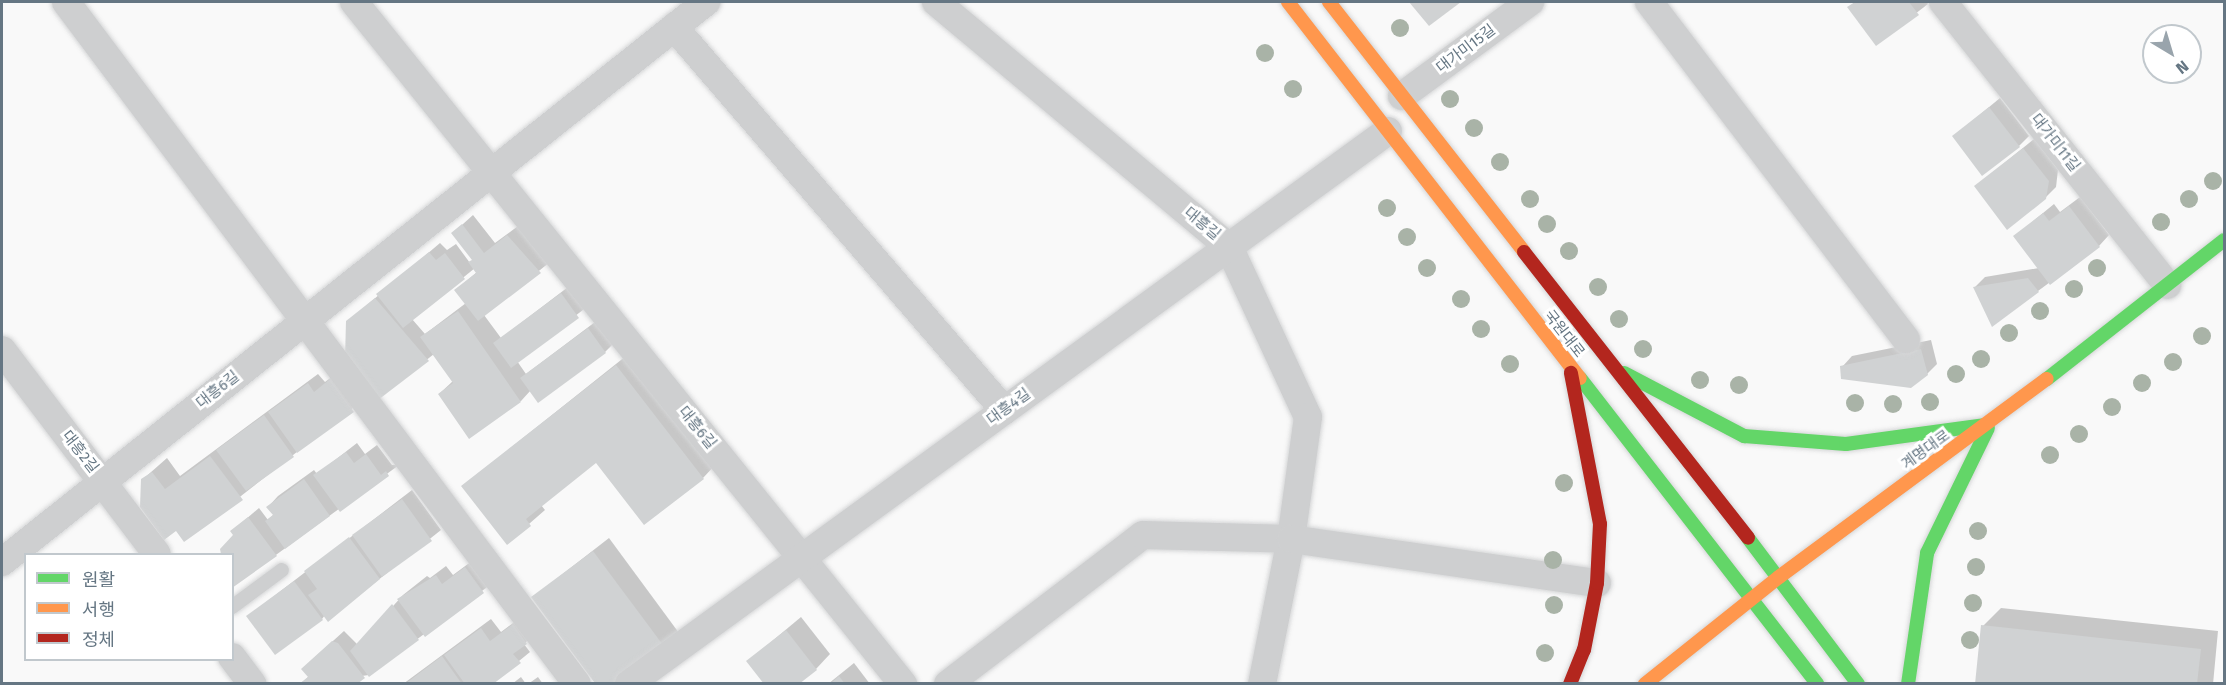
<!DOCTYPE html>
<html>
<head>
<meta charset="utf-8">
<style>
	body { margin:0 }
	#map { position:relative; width:2226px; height:685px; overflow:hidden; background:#f9f9f9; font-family:"Fira Sans","Noto Sans KR",sans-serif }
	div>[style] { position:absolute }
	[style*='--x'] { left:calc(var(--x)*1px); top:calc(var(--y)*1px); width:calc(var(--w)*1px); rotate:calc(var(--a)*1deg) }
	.shadow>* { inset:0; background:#0003 }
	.building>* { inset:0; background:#d0d2d3 }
	.roads { filter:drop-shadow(0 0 2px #d5d6d7) drop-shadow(0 0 2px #d5d6d7) }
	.lane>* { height:14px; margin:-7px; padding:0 7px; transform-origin:7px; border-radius:7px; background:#cecfd0 }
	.street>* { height:28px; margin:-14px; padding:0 14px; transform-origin:14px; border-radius:14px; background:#cecfd0 }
	.fast>* { height:14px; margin:-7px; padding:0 7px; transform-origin:7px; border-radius:7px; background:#63d668 }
	.slow>* { height:14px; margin:-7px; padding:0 7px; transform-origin:7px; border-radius:7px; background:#ff974d }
	.jam>* { height:14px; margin:-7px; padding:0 7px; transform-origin:7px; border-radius:7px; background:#b3261e }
	.trees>* { width:18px; height:18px; margin:-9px; border-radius:50%; background:#a9b3a7 }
	span { translate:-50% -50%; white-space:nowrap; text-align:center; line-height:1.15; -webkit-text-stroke:6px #fff; paint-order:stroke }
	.street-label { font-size:15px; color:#657683 }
	.frame { position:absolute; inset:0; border:3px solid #657683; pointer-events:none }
	.legend { position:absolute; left:24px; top:553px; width:210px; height:108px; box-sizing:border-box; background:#fff; border:2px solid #c1c8cd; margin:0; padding:8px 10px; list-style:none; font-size:18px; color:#657683 }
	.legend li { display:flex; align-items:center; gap:12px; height:30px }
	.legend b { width:30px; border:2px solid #c1c8cd }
	.north { position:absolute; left:2142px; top:24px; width:60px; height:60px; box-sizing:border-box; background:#fff; border:2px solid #c1c8cd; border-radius:50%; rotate:142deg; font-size:16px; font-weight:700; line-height:24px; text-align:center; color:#657683 }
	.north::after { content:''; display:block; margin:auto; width:21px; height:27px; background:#99a4ac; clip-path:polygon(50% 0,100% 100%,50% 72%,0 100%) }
</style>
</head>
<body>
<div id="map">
	<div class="shadow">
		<i style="clip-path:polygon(1411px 2px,1458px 2px,1429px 24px)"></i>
		<i style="clip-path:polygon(1855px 2px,1927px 2px,1928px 4px,1876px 44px,1849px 7px)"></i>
		<i style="clip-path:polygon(2000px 98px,2029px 136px,2019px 146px,1954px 136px)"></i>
		<i style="clip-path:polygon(2034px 139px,2058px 170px,2056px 187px,2045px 198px,1976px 186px)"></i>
		<i style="clip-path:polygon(2080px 197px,2109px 235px,2099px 246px,2038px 291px,1975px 287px,1985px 277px,2039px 268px,2015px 236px,2054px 204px,2060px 212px)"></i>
		<i style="clip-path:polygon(evenodd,473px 215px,495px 243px,518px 226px,550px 262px,484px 315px,501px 338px,572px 284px,588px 306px,517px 361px,526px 374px,599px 319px,615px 342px,605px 352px,531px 390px,521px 401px,439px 394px,453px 381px,434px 354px,378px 398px,347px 322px,440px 243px,447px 250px,456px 244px,470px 263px,473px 259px,453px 233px,473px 215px,475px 268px,477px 272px,456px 290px,466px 303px,425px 334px,412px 319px,475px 268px)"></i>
		<i style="clip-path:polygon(1931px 340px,1937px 364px,1927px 374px,1842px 367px,1852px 356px)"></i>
		<i style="clip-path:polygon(631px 352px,717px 463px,703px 478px,596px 461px,541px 505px,545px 510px,507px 543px,463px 486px)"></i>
		<i style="clip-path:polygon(341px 370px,363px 400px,185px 540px,142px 480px,167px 458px,180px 476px,318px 374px,325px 382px)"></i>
		<i style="clip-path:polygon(357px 443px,365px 454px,377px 445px,392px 465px,399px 465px,232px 587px,232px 554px,220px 554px,234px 534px,232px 531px,259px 508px,268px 520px,274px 514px,268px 507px,278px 496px,314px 470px,317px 474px)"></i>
		<i style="clip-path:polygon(412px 490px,441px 530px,328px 620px,325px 615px,322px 619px,248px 616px)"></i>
		<i style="clip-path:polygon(609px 538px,679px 633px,617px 684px,595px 681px,533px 597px)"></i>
		<i style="clip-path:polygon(476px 558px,494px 582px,369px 675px,301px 684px,309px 676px,313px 659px,344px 631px,358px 645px,403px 595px,427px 576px,430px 578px,446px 566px,453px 575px)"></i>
		<i style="clip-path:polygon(2001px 608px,2218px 631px,2213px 684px,1976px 684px,1983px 626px)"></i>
		<i style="clip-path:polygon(524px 615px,536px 632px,524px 644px,530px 652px,491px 684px,403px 684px,491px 619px,501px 632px)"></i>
		<i style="clip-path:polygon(801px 617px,830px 654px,816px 669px,748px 661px)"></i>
		<i style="clip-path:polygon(854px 663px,870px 684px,828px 684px)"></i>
		<i style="clip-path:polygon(521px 677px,526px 684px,512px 684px)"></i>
		<i style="clip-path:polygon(538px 677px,543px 684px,528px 684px)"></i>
	</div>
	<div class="building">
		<i style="clip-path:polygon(1409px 2px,1461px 2px,1429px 26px)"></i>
		<i style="clip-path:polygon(1855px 2px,1909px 2px,1919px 15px,1876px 46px,1847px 7px)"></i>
		<i style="clip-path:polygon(1989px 107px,2020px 147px,1982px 176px,1952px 136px)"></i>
		<i style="clip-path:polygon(2023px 148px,2049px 181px,2046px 199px,2007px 230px,1974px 186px)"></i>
		<i style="clip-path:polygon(2069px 206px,2100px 247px,2050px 285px,2013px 236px,2043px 213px,2049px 221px)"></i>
		<i style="clip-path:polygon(462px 224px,484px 253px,507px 235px,541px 273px,478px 321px,454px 290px,476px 273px,468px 262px,472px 260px,451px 233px)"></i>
		<i style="clip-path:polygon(429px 252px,436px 260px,445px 253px,465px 279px,403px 328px,376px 294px)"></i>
		<i style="clip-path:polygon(2028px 278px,2039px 292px,1992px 327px,1973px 287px)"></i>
		<i style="clip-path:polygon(561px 293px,579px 318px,511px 368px,493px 343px)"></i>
		<i style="clip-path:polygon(375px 298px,429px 361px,378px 400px,345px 358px,346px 321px)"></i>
		<i style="clip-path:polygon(458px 311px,521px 402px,469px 439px,438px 394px,453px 383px,420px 337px)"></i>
		<i style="clip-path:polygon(588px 328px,606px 353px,538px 403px,520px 378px)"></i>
		<i style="clip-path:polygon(1921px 349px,1928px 375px,1911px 388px,1841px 379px,1840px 366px)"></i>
		<i style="clip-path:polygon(616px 365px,704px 479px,644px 525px,596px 463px,526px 519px,531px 526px,507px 545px,461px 486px)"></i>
		<i style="clip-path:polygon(330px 379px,354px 412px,297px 453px,268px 412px,308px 383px,314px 392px)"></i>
		<i style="clip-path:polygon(264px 415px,294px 457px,246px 491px,216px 450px)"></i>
		<i style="clip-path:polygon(346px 452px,354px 463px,366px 454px,381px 475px,386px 471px,389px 476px,340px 512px,313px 475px)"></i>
		<i style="clip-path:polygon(210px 456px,243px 500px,184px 542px,176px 531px,164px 540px,140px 507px,141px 479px,152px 472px,165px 489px)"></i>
		<i style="clip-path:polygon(304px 479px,330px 516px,285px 549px,265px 521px,273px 515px,266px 507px)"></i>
		<i style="clip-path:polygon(402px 499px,432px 541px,382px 577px,352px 535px)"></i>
		<i style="clip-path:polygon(248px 517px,277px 556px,232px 588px,232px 554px,221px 554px,220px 549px,233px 535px,230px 531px)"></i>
		<i style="clip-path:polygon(349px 537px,380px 579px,328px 622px,308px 595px,317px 589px,304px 571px)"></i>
		<i style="clip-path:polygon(593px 551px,666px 649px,619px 684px,594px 682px,531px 597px)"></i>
		<i style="clip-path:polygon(465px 567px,484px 593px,425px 637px,397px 599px,436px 575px,442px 584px)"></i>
		<i style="clip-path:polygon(294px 581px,323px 620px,275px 655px,246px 616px)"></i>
		<i style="clip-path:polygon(392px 604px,419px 640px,369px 677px,350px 651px)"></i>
		<i style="clip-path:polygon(513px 624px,527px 644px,513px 654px,521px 663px,493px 684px,465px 684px,444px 655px,481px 628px,490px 641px)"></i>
		<i style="clip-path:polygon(1981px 625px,2201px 649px,2197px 684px,1975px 684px)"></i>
		<i style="clip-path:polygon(786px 630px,817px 670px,799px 684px,764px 684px,746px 661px)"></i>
		<i style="clip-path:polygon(332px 641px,338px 643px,365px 678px,357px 684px,299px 684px,308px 677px,301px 669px)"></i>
		<i style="clip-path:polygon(442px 656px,462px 684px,405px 684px)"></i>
		<i style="clip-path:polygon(839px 676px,845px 684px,830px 684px)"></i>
	</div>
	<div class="roads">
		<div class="lane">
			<i style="--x:232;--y:607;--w:62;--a:-36.5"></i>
		</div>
		<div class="street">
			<i style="--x:66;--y:2;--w:852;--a:53.16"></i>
			<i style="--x:354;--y:2;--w:876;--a:51.17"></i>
			<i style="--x:936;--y:2;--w:382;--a:39.9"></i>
			<i style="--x:1229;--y:247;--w:187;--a:65.1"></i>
			<i style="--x:1308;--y:417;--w:123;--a:97.9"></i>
			<i style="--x:1291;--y:539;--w:148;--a:101.3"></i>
			<i style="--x:1649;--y:2;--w:424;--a:52.7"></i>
			<i style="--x:1943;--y:2;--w:361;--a:51.6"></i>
			<i style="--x:674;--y:27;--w:506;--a:49.25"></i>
			<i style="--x:1402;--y:96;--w:159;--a:-36.3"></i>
			<i style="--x:2;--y:350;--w:256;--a:52.8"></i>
			<i style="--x:2;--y:562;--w:900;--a:-38.5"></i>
			<i style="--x:232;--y:657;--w:34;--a:53"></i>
			<i style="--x:629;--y:684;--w:939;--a:-36.08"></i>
			<i style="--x:948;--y:684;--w:245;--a:-37.4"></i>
			<i style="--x:1143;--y:535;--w:148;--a:1.5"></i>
			<i style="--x:1291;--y:539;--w:309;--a:8.2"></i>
		</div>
		<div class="fast">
			<i style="--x:1624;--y:373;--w:136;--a:27.7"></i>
			<i style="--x:1744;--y:436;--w:102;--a:4.5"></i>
			<i style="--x:1846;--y:444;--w:139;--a:-7.8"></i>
			<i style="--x:1580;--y:378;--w:387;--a:52.2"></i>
			<i style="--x:2047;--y:379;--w:225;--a:-38.1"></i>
			<i style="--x:1748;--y:538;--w:183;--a:53"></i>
			<i style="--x:1908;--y:684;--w:132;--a:-81.7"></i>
			<i style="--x:1927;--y:553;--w:139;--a:-64"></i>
		</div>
		<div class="slow">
			<i style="--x:1288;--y:2;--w:476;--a:52.2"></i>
			<i style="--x:1329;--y:2;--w:317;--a:52"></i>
			<i style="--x:1645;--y:684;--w:171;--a:-38.6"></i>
			<i style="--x:1779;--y:577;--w:333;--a:-36.5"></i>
		</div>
		<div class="jam">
			<i style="--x:1524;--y:252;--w:363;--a:51.9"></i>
			<i style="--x:1570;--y:684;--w:37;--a:-68"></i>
			<i style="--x:1584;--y:650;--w:68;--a:-79"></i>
			<i style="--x:1597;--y:583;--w:59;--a:-87.1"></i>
			<i style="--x:1600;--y:524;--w:154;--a:-100.9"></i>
		</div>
	</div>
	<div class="trees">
		<i style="left:1400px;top:28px"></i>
		<i style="left:1265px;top:53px"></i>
		<i style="left:1293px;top:89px"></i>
		<i style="left:1450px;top:99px"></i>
		<i style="left:1474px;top:128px"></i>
		<i style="left:1500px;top:162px"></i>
		<i style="left:2213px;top:181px"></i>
		<i style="left:1530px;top:199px"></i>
		<i style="left:2189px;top:199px"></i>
		<i style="left:1387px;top:208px"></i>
		<i style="left:2161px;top:222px"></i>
		<i style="left:1547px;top:224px"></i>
		<i style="left:1407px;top:237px"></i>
		<i style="left:1569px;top:251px"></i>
		<i style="left:1427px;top:268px"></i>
		<i style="left:2097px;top:268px"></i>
		<i style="left:1598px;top:287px"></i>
		<i style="left:2074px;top:289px"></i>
		<i style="left:1461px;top:299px"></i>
		<i style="left:2040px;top:311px"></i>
		<i style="left:1619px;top:319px"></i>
		<i style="left:1481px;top:329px"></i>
		<i style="left:2009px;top:333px"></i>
		<i style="left:2202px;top:336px"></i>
		<i style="left:1643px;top:349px"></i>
		<i style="left:1981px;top:359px"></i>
		<i style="left:2173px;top:362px"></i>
		<i style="left:1510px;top:364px"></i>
		<i style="left:1956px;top:374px"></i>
		<i style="left:1700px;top:380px"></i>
		<i style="left:2142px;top:383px"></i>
		<i style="left:1739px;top:385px"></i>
		<i style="left:1930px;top:402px"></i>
		<i style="left:1855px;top:403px"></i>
		<i style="left:1893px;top:404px"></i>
		<i style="left:2112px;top:407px"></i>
		<i style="left:2079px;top:434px"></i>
		<i style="left:2050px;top:455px"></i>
		<i style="left:1564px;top:483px"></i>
		<i style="left:1978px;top:531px"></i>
		<i style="left:1553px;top:560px"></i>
		<i style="left:1976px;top:567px"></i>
		<i style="left:1973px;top:603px"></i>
		<i style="left:1554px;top:605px"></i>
		<i style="left:1970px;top:640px"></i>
		<i style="left:1545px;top:653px"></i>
	</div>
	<div class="street-label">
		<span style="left:1466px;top:49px;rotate:-37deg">대가미15길</span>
		<span style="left:2055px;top:143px;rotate:52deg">대가미11길</span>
		<span style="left:1202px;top:224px;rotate:40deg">대흥길</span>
		<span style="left:1564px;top:334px;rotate:52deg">국원대로</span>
		<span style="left:218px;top:390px;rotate:-38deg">대흥6길</span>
		<span style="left:1009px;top:407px;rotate:-36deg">대흥4길</span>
		<span style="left:697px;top:428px;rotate:51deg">대흥6길</span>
		<span style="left:1926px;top:450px;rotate:-36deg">계명대로</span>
		<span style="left:80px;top:452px;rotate:52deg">대흥2길</span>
	</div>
	<div class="frame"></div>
	<ul class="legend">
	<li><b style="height:8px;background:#63d668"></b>원활</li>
	<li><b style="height:8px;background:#ff974d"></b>서행</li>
	<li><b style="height:8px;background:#b3261e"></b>정체</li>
	</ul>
	<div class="north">N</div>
</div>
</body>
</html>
